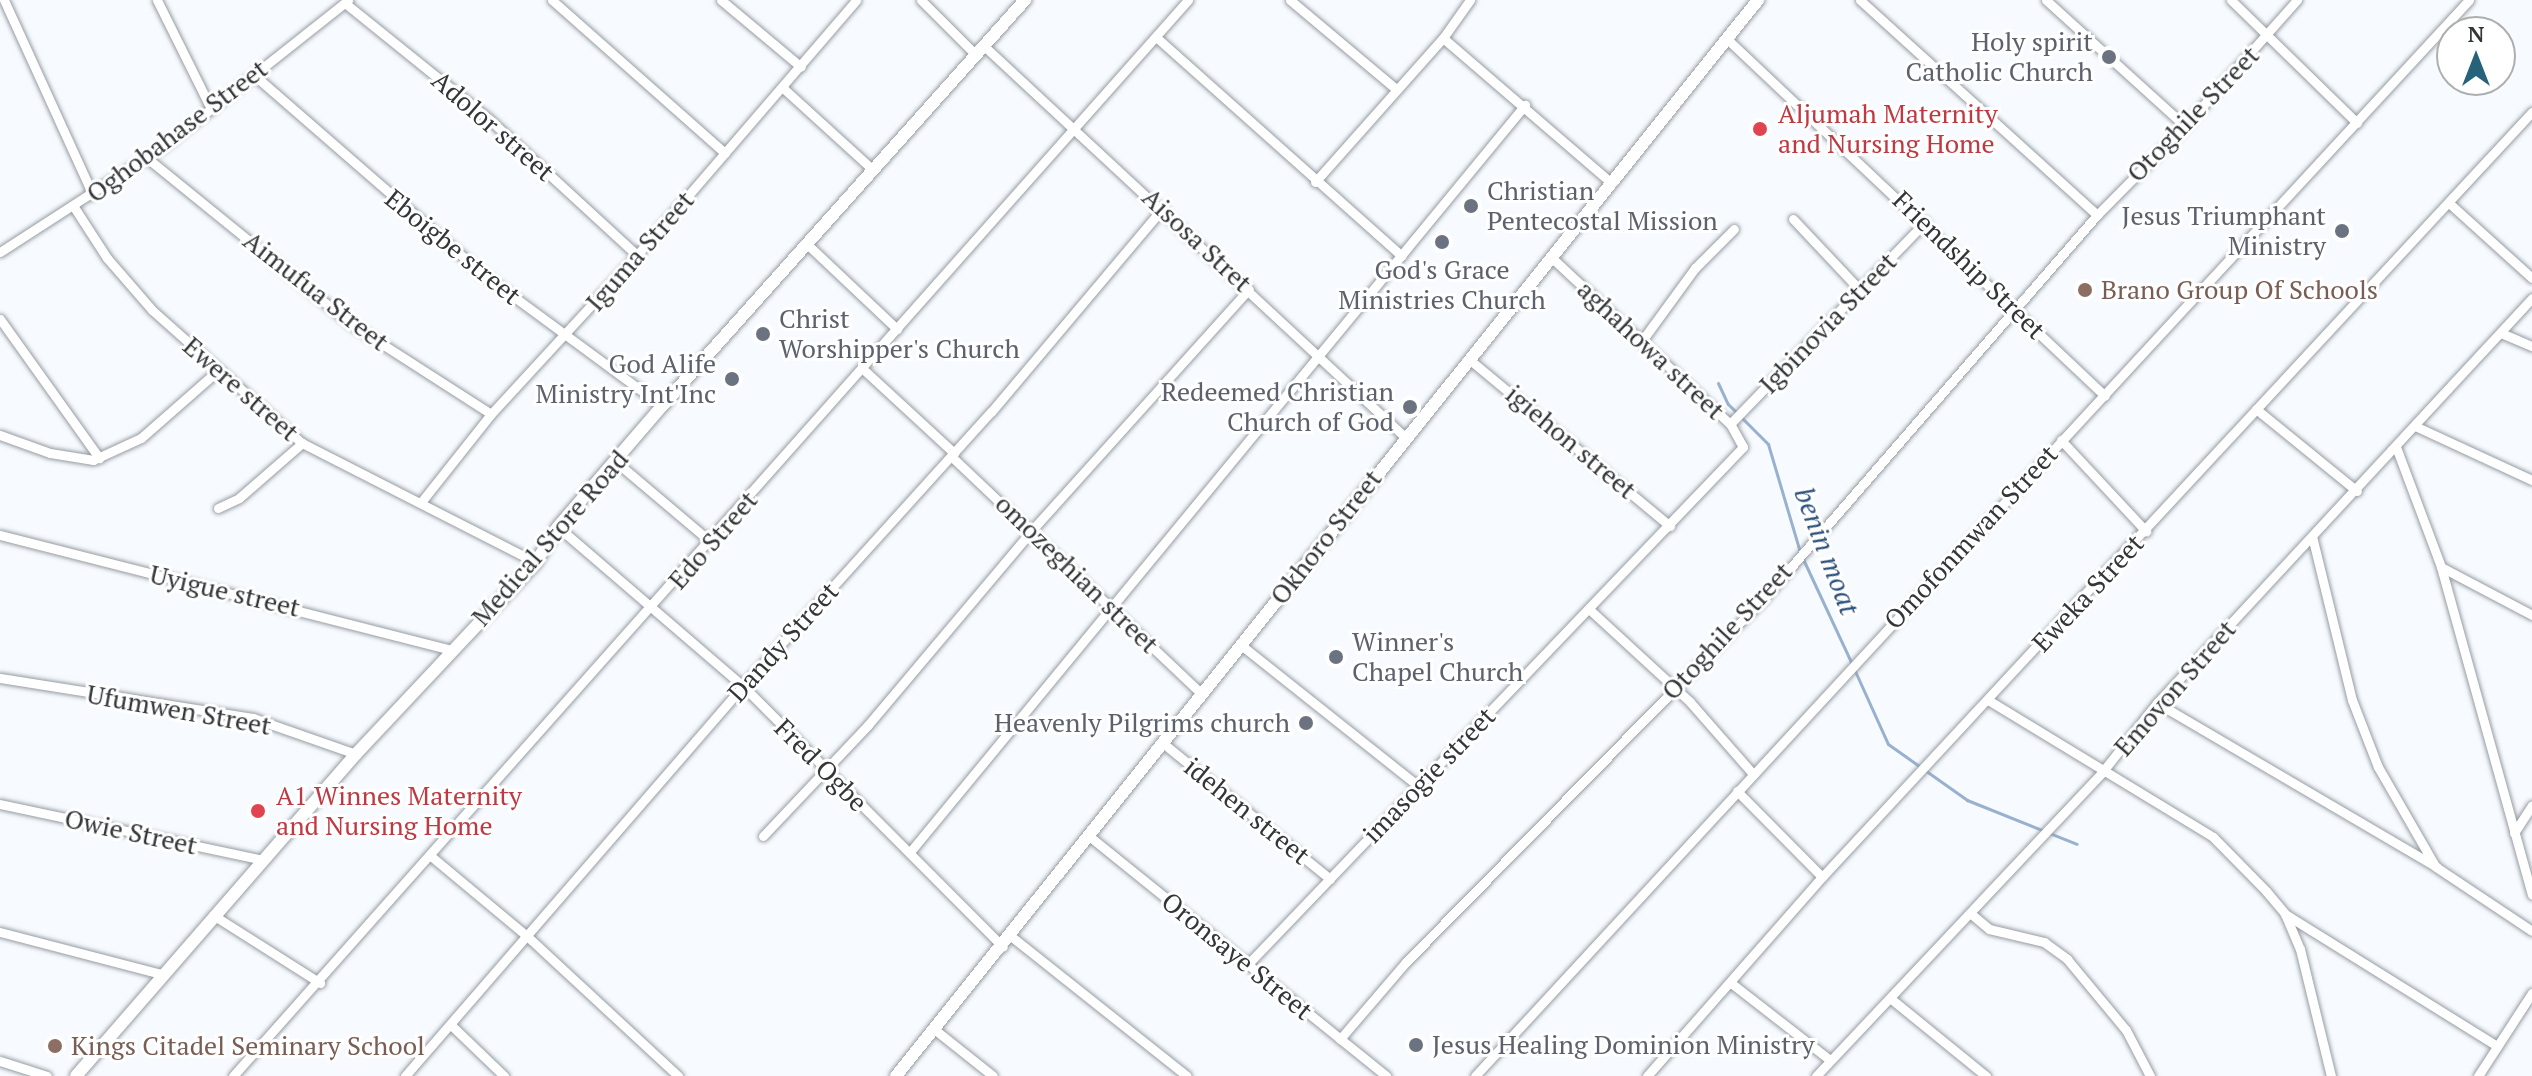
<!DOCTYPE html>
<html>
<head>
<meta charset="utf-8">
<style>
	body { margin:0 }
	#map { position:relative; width:2532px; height:1076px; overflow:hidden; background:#f7fbff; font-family:"PT Serif",serif }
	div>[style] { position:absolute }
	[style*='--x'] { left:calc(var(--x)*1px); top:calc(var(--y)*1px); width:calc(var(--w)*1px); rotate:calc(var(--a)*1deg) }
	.stream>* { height:3px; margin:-1.5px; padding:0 1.5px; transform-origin:1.5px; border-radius:1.5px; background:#97b1cf }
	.roads { filter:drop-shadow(0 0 2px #969ca2) drop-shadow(0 0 2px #969ca2) }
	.street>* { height:9px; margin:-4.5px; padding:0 4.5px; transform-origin:4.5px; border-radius:4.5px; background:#fff }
	.secondary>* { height:12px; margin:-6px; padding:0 6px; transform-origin:6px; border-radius:6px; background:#fff }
	.dots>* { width:22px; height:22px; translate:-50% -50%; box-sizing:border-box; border:4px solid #fff; border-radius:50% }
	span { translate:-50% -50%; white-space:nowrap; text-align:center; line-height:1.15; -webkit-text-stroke:6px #fff; paint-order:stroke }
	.worship-label { font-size:26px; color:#5b616d }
	.right { translate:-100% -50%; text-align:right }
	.left { translate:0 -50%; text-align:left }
	.health-label { font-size:26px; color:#be3a42 }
	.street-label { font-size:26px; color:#333638 }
	.education-label { font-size:26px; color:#785e54 }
	.water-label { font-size:28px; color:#2d517c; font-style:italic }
	.north { position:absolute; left:2436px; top:16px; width:80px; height:80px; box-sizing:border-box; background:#fff; border:2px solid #adafaf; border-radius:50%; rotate:0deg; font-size:22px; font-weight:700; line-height:32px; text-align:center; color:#333638 }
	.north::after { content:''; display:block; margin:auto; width:28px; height:36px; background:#26627a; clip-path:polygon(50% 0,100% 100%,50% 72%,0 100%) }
</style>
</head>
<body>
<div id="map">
	<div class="stream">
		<i style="--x:1718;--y:383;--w:23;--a:65"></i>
		<i style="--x:1728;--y:404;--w:57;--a:45"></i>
		<i style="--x:1768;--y:444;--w:113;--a:73.5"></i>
		<i style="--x:1803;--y:559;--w:116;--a:65"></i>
		<i style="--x:1855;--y:671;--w:80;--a:65.7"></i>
		<i style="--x:1888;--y:744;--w:97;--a:35.3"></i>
		<i style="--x:1967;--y:800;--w:118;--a:21.8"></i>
	</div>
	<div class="roads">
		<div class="street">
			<i style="--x:4;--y:0;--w:214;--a:65.5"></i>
			<i style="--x:157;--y:0;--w:122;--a:63.6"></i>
			<i style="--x:552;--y:0;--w:231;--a:41.5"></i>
			<i style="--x:721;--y:0;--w:104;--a:39.9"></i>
			<i style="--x:921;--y:0;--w:76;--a:45"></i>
			<i style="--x:1290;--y:0;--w:138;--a:40"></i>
			<i style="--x:1860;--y:0;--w:320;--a:42.2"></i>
			<i style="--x:2046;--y:0;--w:188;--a:42.2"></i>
			<i style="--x:2231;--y:0;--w:176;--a:44.3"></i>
			<i style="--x:345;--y:3;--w:186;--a:38.9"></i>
			<i style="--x:490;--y:120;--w:200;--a:42.6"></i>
			<i style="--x:1156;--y:37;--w:329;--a:41.7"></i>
			<i style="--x:1443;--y:38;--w:219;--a:40.7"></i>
			<i style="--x:1726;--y:38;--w:521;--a:43.37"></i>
			<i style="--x:984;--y:46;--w:576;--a:42.89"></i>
			<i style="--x:254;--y:75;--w:303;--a:41"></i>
			<i style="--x:483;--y:274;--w:222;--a:36.4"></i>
			<i style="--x:783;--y:88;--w:120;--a:42.3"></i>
			<i style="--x:147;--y:158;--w:263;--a:39.1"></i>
			<i style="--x:351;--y:324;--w:166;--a:32.7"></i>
			<i style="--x:1315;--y:182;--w:193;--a:-48.4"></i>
			<i style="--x:1443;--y:38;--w:47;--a:-54.6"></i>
			<i style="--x:2449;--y:203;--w:112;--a:42.1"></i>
			<i style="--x:74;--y:207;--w:61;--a:57.1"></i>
			<i style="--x:107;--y:258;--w:69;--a:49.1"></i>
			<i style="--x:152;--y:310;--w:200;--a:41.6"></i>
			<i style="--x:302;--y:443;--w:263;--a:27"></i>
			<i style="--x:1793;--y:219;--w:98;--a:46.7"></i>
			<i style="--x:807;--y:244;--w:124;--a:43.4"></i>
			<i style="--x:0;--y:252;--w:195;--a:-32.9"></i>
			<i style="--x:164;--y:146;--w:235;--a:-38.4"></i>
			<i style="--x:0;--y:319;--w:171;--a:54.5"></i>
			<i style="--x:2501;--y:333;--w:34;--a:23"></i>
			<i style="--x:1641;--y:342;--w:92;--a:-53.9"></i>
			<i style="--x:1695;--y:268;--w:55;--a:-45"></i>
			<i style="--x:1470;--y:360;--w:260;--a:39.7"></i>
			<i style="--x:863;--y:369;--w:124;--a:42.7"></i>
			<i style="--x:2256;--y:409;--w:130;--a:39.1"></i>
			<i style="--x:1730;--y:424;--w:281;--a:-46"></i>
			<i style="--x:2415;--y:426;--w:129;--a:24.8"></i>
			<i style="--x:0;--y:435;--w:53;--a:19.8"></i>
			<i style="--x:50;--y:453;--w:44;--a:9.2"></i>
			<i style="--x:93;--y:460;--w:53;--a:-24.6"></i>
			<i style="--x:141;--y:438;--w:100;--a:-41.3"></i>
			<i style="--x:2061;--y:440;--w:125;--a:47"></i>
			<i style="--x:2396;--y:447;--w:128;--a:69.4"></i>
			<i style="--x:2441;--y:567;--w:340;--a:74.5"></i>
			<i style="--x:951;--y:456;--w:344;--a:43.5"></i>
			<i style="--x:615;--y:461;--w:126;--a:40.2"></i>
			<i style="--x:422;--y:501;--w:111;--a:-51.6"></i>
			<i style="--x:491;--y:414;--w:216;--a:-47.4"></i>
			<i style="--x:637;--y:255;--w:336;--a:-49.3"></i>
			<i style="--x:218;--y:508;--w:23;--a:-25"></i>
			<i style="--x:239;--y:498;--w:84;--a:-41.1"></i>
			<i style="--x:558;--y:527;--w:244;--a:40.7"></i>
			<i style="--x:743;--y:686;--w:368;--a:45.1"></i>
			<i style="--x:0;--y:535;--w:464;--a:14.3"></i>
			<i style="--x:2312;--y:536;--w:169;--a:76.3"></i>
			<i style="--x:2352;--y:700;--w:72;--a:68.8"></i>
			<i style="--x:2378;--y:767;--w:112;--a:60"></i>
			<i style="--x:2441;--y:567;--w:103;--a:27.8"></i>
			<i style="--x:1589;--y:609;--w:137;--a:42.6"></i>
			<i style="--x:1690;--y:702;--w:96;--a:48.8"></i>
			<i style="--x:1241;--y:645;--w:226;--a:38.5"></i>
			<i style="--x:0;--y:678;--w:256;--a:9"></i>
			<i style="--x:253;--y:718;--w:109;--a:19.3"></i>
			<i style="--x:1988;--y:700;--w:263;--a:31.3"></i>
			<i style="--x:2213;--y:837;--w:76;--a:45.5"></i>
			<i style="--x:2266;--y:891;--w:30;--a:50"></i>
			<i style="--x:2285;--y:914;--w:38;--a:67"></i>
			<i style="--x:2300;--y:949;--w:131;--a:76.3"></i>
			<i style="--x:2157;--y:703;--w:324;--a:30.4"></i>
			<i style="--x:2436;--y:867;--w:115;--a:33.7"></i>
			<i style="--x:1164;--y:744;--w:214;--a:39.1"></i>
			<i style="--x:1737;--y:791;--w:121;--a:45.3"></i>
			<i style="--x:0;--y:804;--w:269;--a:12"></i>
			<i style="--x:2514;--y:833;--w:33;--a:-57"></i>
			<i style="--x:763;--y:836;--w:153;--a:-46.6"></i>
			<i style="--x:868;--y:725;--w:255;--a:-49.9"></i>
			<i style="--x:1032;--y:530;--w:324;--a:-48"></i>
			<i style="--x:1089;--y:836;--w:382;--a:38.9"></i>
			<i style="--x:910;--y:852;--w:968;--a:-50.54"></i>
			<i style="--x:432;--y:857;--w:125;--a:39.8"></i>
			<i style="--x:528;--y:937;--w:205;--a:42.8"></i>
			<i style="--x:1970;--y:913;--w:25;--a:40"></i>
			<i style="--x:1989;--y:929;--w:57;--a:13.3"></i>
			<i style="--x:2044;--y:942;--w:29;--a:36"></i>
			<i style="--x:2067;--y:959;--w:92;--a:50.3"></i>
			<i style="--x:2126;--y:1030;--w:52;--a:62.4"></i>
			<i style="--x:2285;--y:914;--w:250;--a:31.9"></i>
			<i style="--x:213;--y:915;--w:127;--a:32.4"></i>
			<i style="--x:0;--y:932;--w:166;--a:14.6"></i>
			<i style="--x:1012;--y:937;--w:223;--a:38.5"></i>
			<i style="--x:1248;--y:964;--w:716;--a:-46.25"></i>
			<i style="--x:1743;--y:447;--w:26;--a:-119"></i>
			<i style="--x:1730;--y:424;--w:245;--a:-137"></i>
			<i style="--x:1731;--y:983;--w:125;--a:37.9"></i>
			<i style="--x:1890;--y:998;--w:124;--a:39.1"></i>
			<i style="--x:451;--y:1025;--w:74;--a:43.9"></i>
			<i style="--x:934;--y:1029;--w:75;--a:38.5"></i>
			<i style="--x:1340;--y:1039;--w:101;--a:-49.4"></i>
			<i style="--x:1406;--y:962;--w:512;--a:-45.47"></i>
			<i style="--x:1765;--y:597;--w:506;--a:-49.01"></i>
			<i style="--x:2097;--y:215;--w:125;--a:-45.3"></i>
			<i style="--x:2185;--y:126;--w:169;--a:-48.4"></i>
			<i style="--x:0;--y:1061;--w:49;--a:17.7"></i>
			<i style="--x:233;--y:1076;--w:1439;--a:-48.41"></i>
			<i style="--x:405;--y:1076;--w:516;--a:-49.09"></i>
			<i style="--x:743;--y:686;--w:370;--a:-47.9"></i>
			<i style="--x:991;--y:412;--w:267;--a:-49.9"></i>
			<i style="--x:1475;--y:1076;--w:1465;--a:-47.27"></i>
			<i style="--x:1647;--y:1076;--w:265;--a:-48.7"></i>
			<i style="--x:1822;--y:877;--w:1044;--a:-47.14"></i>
			<i style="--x:1816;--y:1076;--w:419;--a:-46.7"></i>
			<i style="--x:2103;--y:771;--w:87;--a:-51.5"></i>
			<i style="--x:2157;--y:703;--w:552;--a:-47.2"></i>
			<i style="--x:2478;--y:1076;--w:99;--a:-57"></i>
		</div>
		<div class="secondary">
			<i style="--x:76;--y:1076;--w:427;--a:-49"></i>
			<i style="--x:356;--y:754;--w:263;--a:-46.8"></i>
			<i style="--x:536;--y:562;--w:41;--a:-57.8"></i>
			<i style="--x:558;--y:527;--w:160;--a:-49.3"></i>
			<i style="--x:662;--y:406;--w:545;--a:-48.2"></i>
			<i style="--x:896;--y:1076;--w:1379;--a:-51.3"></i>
		</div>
	</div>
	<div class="dots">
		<i style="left:2109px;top:57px;background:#6b7280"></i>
		<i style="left:1760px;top:129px;background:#e0444e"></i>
		<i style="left:1471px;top:206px;background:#6b7280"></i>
		<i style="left:2342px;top:231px;background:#6b7280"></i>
		<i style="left:1442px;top:242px;background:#6b7280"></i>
		<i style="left:2085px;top:290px;background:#8d6e63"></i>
		<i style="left:763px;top:334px;background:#6b7280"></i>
		<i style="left:732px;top:379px;background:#6b7280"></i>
		<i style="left:1410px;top:407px;background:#6b7280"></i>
		<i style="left:1336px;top:657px;background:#6b7280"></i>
		<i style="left:1306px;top:723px;background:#6b7280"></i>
		<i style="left:258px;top:811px;background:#e0444e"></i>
		<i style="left:1416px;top:1045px;background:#6b7280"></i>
		<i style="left:55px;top:1046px;background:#8d6e63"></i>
	</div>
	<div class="worship-label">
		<span class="right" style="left:2093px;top:57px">Holy spirit<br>Catholic Church</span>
		<span class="left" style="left:1487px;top:206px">Christian<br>Pentecostal Mission</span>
		<span class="right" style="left:2326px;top:231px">Jesus Triumphant<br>Ministry</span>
		<span style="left:1442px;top:285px">God's Grace<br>Ministries Church</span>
		<span class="left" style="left:779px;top:334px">Christ<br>Worshipper's Church</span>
		<span class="right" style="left:716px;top:379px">God Alife<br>Ministry Int'Inc</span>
		<span class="right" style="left:1394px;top:407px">Redeemed Christian<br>Church of God</span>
		<span class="left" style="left:1352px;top:657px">Winner's<br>Chapel Church</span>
		<span class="right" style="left:1290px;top:723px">Heavenly Pilgrims church</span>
		<span class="left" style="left:1432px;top:1045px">Jesus Healing Dominion Ministry</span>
	</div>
	<div class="health-label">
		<span class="left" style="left:1778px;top:129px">Aljumah Maternity<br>and Nursing Home</span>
		<span class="left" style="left:276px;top:811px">A1 Winnes Maternity<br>and Nursing Home</span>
	</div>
	<div class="street-label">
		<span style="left:2193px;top:114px;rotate:-46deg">Otoghile Street</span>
		<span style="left:493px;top:126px;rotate:41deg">Adolor street</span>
		<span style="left:177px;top:131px;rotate:-37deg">Oghobahase Street</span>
		<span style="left:1197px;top:240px;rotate:43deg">Aisosa Stret</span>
		<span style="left:453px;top:247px;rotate:39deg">Eboigbe street</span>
		<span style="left:640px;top:251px;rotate:-49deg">Iguma Street</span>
		<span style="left:1969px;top:265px;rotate:44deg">Friendship Street</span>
		<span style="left:316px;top:291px;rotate:38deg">Aimufua Street</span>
		<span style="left:1828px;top:323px;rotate:-46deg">Igbinovia Street</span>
		<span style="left:1651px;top:350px;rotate:43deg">aghahowa street</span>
		<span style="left:241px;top:389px;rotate:41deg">Ewere street</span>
		<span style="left:1571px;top:442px;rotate:40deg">igiehon street</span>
		<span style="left:1326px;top:537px;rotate:-52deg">Okhoro Street</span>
		<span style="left:1971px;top:537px;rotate:-47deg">Omofonmwan Street</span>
		<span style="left:550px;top:538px;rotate:-49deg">Medical Store Road</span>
		<span style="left:713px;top:540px;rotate:-49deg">Edo Street</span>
		<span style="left:1077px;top:574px;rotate:44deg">omozeghian street</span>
		<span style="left:225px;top:591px;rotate:13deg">Uyigue street</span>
		<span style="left:2088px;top:593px;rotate:-47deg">Eweka Street</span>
		<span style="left:1727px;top:631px;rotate:-47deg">Otoghile Street</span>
		<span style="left:783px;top:642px;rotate:-48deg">Dandy Street</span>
		<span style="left:2175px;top:688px;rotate:-49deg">Emovon Street</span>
		<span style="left:179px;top:710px;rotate:10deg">Ufumwen Street</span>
		<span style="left:821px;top:765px;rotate:45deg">Fred Ogbe</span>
		<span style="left:1429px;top:775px;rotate:-46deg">imasogie street</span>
		<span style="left:1247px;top:811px;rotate:39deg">idehen street</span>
		<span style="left:131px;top:832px;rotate:12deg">Owie Street</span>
		<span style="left:1237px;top:956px;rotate:39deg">Oronsaye Street</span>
	</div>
	<div class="education-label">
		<span class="left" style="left:2101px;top:290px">Brano Group Of Schools</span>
		<span class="left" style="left:71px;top:1046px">Kings Citadel Seminary School</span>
	</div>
	<div class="water-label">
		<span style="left:1827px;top:551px;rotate:69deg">benin moat</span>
	</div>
	<div class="north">N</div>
</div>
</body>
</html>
